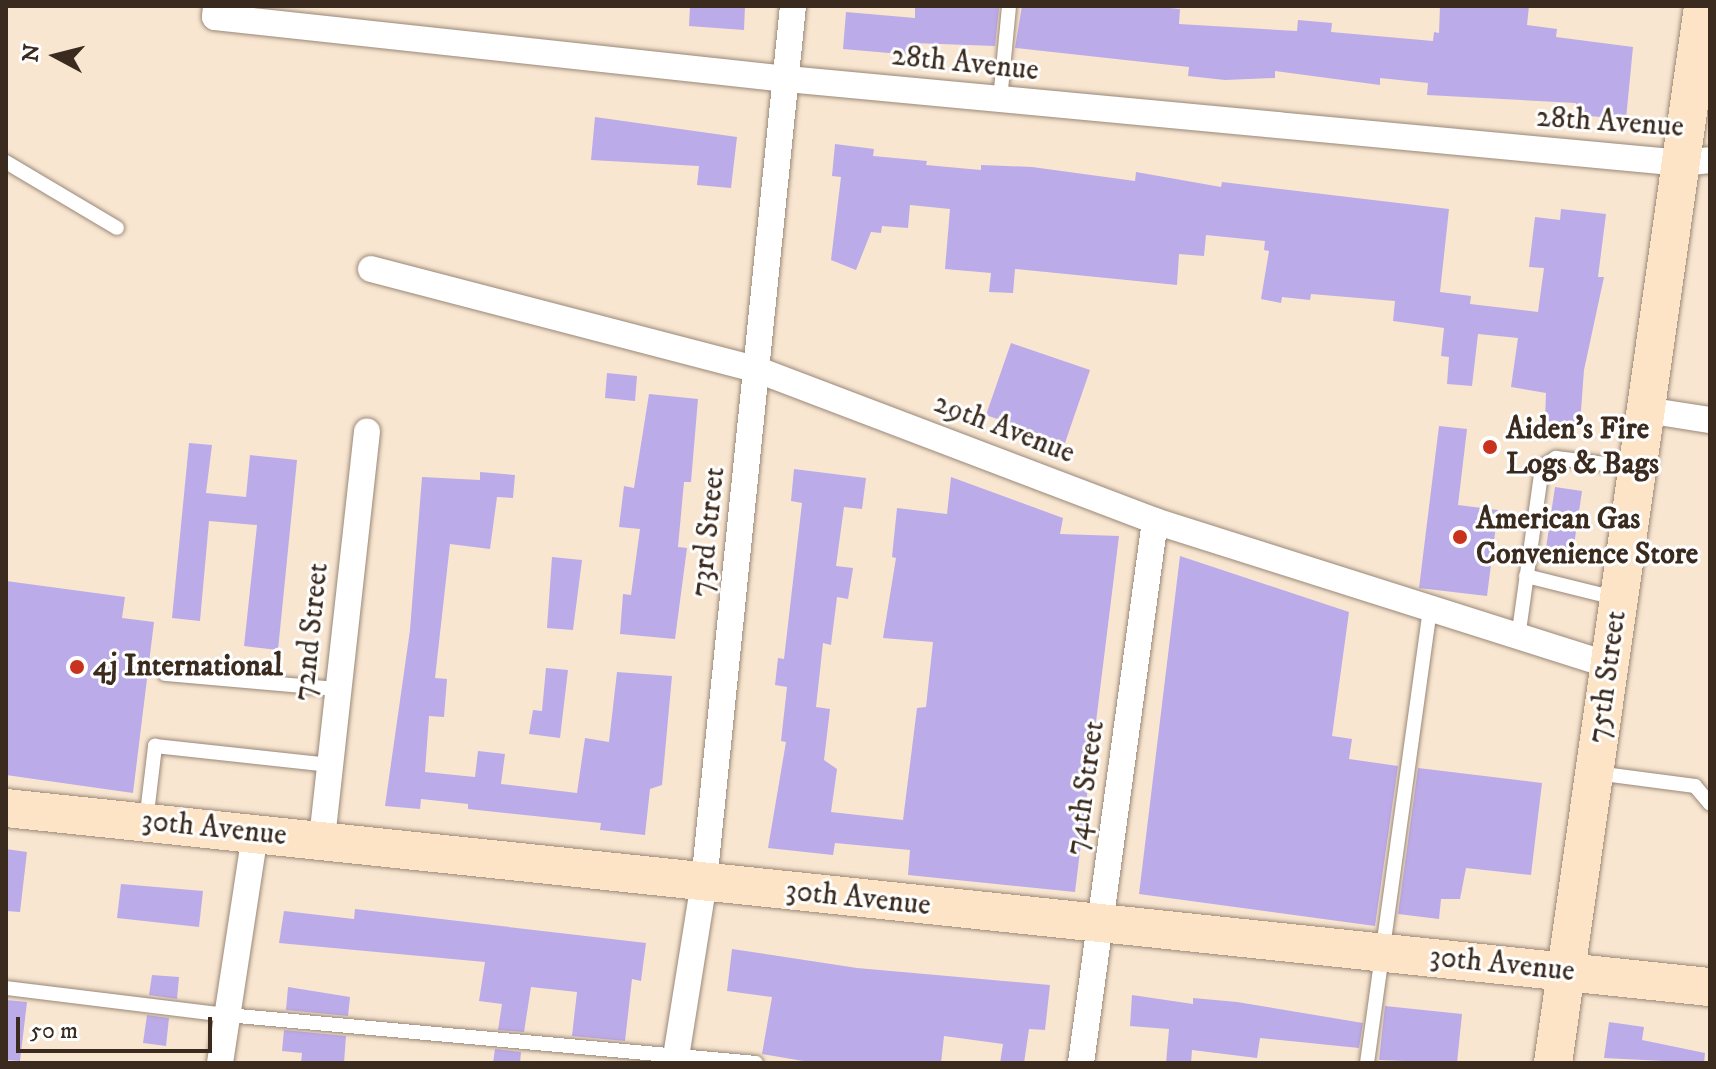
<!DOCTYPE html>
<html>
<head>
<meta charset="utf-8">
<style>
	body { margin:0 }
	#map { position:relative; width:1716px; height:1069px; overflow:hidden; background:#f8e6d1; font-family:"IM FELL DW Pica",serif }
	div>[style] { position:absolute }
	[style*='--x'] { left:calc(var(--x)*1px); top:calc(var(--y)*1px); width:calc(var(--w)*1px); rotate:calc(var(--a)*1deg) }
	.building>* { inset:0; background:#bcabe9 }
	.roads { filter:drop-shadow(0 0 2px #9a8878) drop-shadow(0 0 2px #9a8878) }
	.lane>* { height:14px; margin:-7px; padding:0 7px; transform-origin:7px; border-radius:7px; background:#fff }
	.street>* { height:26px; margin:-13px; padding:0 13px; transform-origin:13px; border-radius:13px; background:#fff }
	.secondary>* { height:38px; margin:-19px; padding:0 19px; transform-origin:19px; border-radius:19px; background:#fee4c6 }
	.dots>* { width:22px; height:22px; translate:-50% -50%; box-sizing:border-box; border:4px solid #fff; border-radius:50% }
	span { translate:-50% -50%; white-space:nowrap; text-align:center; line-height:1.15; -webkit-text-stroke:6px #fff; paint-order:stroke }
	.street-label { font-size:30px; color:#3b2a1e }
	.poi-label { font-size:30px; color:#3b2a1e; font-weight:700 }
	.left { translate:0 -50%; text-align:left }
	.frame { position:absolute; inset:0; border:8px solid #3b2a1e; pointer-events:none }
	.north { position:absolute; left:16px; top:16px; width:80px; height:80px; -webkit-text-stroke:6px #fff; paint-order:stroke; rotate:277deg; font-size:22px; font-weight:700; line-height:32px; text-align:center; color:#3b2a1e }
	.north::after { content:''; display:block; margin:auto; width:28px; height:36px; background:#3b2a1e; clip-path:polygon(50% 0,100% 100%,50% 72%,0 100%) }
	.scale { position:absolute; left:16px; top:1017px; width:196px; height:36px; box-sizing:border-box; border:4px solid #3b2a1e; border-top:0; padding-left:10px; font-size:24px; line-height:28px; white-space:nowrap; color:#3b2a1e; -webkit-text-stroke:6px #fff; paint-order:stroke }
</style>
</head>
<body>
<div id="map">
	<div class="building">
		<i style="clip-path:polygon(690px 6px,745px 6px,744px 30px,689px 26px)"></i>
		<i style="clip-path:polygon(915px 6px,999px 8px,995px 46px,913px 43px,912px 55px,843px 49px,846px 12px,915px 18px)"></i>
		<i style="clip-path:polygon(1022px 6px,1148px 6px,1180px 9px,1179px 24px,1297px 31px,1298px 20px,1332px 23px,1331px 32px,1433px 41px,1434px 32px,1439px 33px,1440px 6px,1529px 6px,1527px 25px,1557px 29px,1556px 37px,1633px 47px,1626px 119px,1576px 115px,1576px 103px,1427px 95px,1428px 83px,1380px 78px,1380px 85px,1275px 71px,1275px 78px,1225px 80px,1188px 76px,1189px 67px,1015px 48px)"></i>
		<i style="clip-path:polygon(595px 117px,737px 137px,731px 188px,697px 185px,699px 166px,591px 160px)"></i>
		<i style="clip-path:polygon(835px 144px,874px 149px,873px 156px,927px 161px,926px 165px,981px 170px,981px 165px,1032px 167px,1135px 181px,1136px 172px,1221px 187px,1222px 182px,1449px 209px,1440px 292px,1471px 296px,1470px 304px,1538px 312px,1544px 268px,1529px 267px,1535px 217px,1560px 220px,1561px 209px,1606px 214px,1598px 277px,1604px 277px,1584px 370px,1580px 424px,1545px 421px,1546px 393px,1511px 387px,1518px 338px,1478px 334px,1472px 386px,1447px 384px,1449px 357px,1441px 356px,1444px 328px,1393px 321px,1395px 301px,1311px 294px,1310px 300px,1282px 297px,1281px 303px,1261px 299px,1269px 251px,1264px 250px,1265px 241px,1206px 235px,1204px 256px,1179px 254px,1177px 285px,1015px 269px,1013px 293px,989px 292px,991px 273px,945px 269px,950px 209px,910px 205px,908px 228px,882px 226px,881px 233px,871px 232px,856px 270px,831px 260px,841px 177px,832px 176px)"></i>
		<i style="clip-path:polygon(1011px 343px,1090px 370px,1065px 443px,986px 415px)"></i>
		<i style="clip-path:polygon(607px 373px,637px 376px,635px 401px,605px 398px)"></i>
		<i style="clip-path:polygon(649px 394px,698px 399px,691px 482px,684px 482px,678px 547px,687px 548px,675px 639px,620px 634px,623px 594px,631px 595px,640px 529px,619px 527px,624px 486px,634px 488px)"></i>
		<i style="clip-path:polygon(1439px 426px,1467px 429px,1458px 505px,1498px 510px,1487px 596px,1419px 588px)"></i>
		<i style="clip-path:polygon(189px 443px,212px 445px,206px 493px,246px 497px,250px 455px,297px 460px,278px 650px,244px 646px,257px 525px,209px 521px,200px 621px,172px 618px)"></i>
		<i style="clip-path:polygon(794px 469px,866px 478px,862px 509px,844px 507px,836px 566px,853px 568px,848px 599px,837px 597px,831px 645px,823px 643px,816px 707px,830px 709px,824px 760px,837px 769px,831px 812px,903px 820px,917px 708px,926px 707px,933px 642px,883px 638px,896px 558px,892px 557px,897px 508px,947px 514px,951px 477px,1063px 518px,1060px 534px,1119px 536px,1075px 892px,908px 875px,910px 850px,835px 843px,833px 855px,768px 848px,786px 742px,781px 741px,787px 687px,775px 685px,778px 658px,784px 659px,802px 503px,791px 501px)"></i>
		<i style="clip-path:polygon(480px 472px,515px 475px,513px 498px,497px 497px,490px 549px,450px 544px,435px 678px,447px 679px,444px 717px,429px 716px,425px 772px,475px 777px,478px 751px,505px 754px,501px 784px,577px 793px,585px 738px,609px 742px,617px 672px,672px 676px,662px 785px,650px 789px,645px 835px,600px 830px,601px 823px,468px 809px,468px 804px,421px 799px,420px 809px,385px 806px,410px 630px,422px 477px,480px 480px)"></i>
		<i style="clip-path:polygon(1555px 487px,1582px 491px,1573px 552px,1546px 548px)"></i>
		<i style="clip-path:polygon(1180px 556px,1349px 612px,1332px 736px,1352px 739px,1349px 759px,1398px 766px,1375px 926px,1139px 894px)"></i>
		<i style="clip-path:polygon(552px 557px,582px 560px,573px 630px,547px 628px)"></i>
		<i style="clip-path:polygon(6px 581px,125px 597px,122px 618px,154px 622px,133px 793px,6px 775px)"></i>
		<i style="clip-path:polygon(546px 668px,568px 670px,560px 738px,529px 734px,533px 710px,542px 711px)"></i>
		<i style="clip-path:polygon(1418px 768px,1542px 783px,1531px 875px,1466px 868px,1460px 899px,1441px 899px,1439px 919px,1398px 914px)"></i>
		<i style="clip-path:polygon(6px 849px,27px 852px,20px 912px,6px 911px)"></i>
		<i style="clip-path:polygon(121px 884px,203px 891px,199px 927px,117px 918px)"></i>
		<i style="clip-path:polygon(355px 909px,646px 943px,641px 981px,632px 979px,625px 1041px,572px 1036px,577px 992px,531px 987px,524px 1032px,498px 1030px,502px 1004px,479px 1001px,485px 962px,279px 943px,284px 911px,354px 919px)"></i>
		<i style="clip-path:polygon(732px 949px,857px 968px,1050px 985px,1045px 1030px,1029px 1029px,1024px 1063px,1000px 1063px,1003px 1044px,944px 1036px,941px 1063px,815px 1063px,762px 1054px,772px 997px,727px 991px)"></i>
		<i style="clip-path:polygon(152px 975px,179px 977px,177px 999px,149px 995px)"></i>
		<i style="clip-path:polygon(288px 987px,350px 997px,348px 1016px,286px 1010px)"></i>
		<i style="clip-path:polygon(1132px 995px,1193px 1004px,1193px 998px,1237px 1002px,1363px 1023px,1359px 1048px,1260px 1038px,1257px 1058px,1192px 1050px,1191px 1063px,1166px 1063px,1169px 1029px,1130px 1026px)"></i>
		<i style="clip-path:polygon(6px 1000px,27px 1002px,20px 1061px,6px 1060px)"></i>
		<i style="clip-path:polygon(1385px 1006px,1462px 1014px,1457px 1063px,1379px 1060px)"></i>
		<i style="clip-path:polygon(147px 1015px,169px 1018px,166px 1046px,143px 1043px)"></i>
		<i style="clip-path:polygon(1609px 1022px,1644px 1027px,1642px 1040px,1705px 1053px,1704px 1063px,1604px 1058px)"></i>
		<i style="clip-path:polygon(284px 1030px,346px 1036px,344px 1063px,301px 1063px,302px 1053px,282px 1051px)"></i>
		<i style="clip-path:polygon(495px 1049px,521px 1052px,520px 1063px,493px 1063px)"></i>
	</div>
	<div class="roads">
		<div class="lane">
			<i style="--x:1000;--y:100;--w:94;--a:-84.5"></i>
			<i style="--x:6;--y:162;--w:129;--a:30.7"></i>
			<i style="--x:1526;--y:576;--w:96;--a:13.9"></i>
			<i style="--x:1518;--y:638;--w:173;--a:-82"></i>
			<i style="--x:1542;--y:467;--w:17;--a:-33"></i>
			<i style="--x:1556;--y:458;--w:82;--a:7"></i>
			<i style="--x:165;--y:674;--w:174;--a:5"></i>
			<i style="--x:1596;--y:773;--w:100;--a:7.5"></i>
			<i style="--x:1695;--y:786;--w:23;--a:50"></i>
			<i style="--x:146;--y:822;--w:77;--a:-83.2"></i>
			<i style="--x:155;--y:746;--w:176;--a:6.2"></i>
			<i style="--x:6;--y:988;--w:223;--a:7"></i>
			<i style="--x:227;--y:1015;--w:531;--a:5.18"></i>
			<i style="--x:1367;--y:1063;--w:456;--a:-82.1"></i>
		</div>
		<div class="street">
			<i style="--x:216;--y:6;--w:11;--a:95"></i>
			<i style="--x:215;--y:17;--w:575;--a:6.19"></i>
			<i style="--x:787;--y:79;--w:899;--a:5.36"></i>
			<i style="--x:1682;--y:163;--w:28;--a:-6"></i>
			<i style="--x:371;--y:269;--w:400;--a:14.6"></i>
			<i style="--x:758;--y:370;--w:425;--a:20.8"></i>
			<i style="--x:1155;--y:521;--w:477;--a:17.6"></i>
			<i style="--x:1646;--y:410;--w:65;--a:8.9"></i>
			<i style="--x:322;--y:839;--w:410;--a:-83.7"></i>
			<i style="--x:220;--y:1063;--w:233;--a:-81.3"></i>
			<i style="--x:675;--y:1063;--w:183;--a:-80.9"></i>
			<i style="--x:704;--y:882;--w:881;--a:-84.2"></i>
			<i style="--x:1081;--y:1063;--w:547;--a:-82.23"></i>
		</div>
		<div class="secondary">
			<i style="--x:6;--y:808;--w:1713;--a:6"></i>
			<i style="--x:1553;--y:1063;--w:1068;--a:-81.92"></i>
		</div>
	</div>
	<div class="dots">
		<i style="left:1490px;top:447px;background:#c8321e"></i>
		<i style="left:1460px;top:537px;background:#c8321e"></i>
		<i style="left:77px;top:667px;background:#c8321e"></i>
	</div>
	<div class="street-label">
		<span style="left:965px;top:64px;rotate:6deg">28th Avenue</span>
		<span style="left:1610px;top:123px;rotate:4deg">28th Avenue</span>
		<span style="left:1004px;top:429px;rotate:21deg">29th Avenue</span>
		<span style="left:709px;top:532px;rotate:-84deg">73rd Street</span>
		<span style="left:312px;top:632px;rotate:-84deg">72nd Street</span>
		<span style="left:1608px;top:677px;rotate:-82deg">75th Street</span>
		<span style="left:1086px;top:788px;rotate:-82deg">74th Street</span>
		<span style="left:214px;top:829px;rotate:6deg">30th Avenue</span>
		<span style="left:858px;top:899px;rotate:6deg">30th Avenue</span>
		<span style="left:1502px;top:965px;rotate:6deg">30th Avenue</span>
	</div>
	<div class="poi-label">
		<span class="left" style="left:1506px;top:447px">Aiden’s Fire<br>Logs &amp; Bags</span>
		<span class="left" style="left:1476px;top:537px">American Gas<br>Convenience Store</span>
		<span class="left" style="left:93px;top:667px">4j International</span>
	</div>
	<div class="frame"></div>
	<div class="north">N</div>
	<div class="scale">50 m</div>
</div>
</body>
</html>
